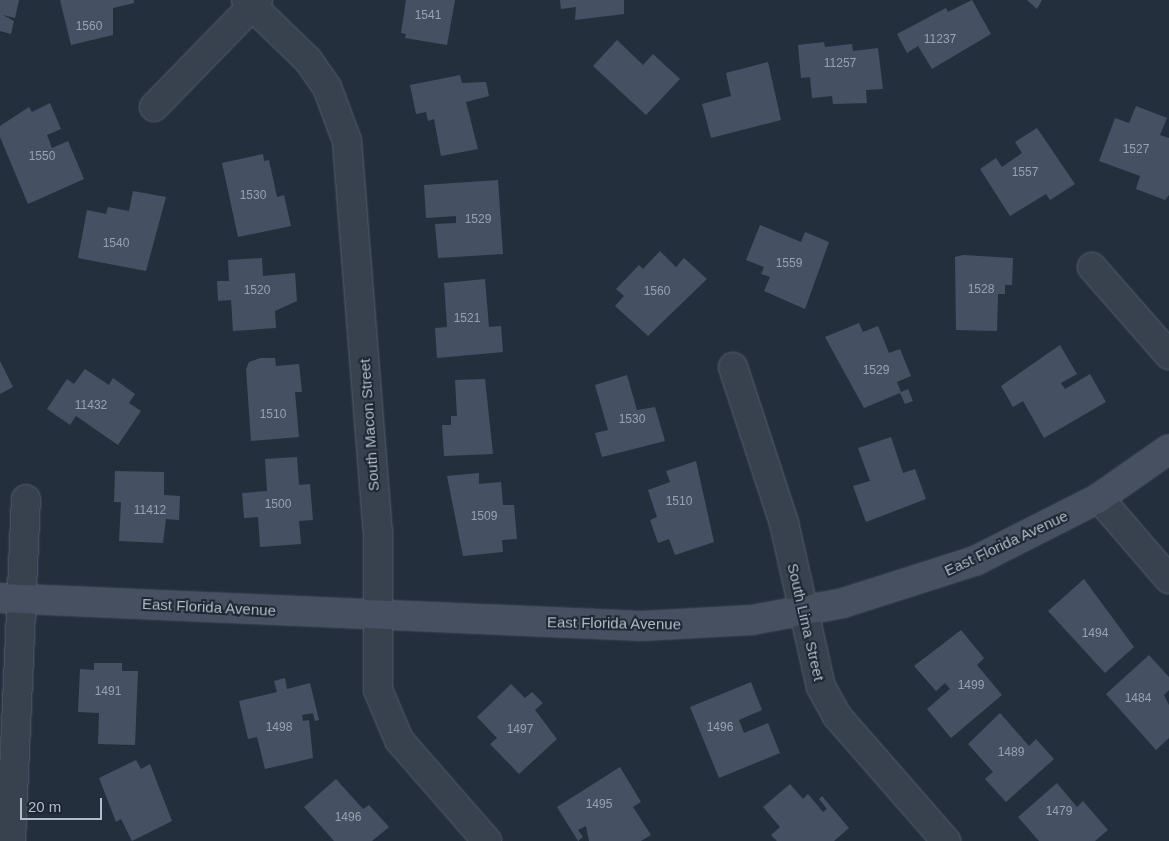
<!DOCTYPE html>
<html>
<head>
<meta charset="utf-8">
<style>
	body { margin:0 }
	#map { position:relative; width:1169px; height:841px; overflow:hidden; background:#242f3e; font-family:Arial,sans-serif }
	div>[style] { position:absolute }
	[style*='--x'] { left:calc(var(--x)*1px); top:calc(var(--y)*1px); width:calc(var(--w)*1px); rotate:calc(var(--a)*1deg) }
	.building>* { inset:0; background:#455162 }
	.roads { filter:drop-shadow(0 0 1px #565f6c) drop-shadow(0 0 1px #565f6c) }
	.street>* { height:28px; margin:-14px; padding:0 14px; transform-origin:14px; border-radius:14px; background:#38414e }
	.secondary>* { height:28px; margin:-14px; padding:0 14px; transform-origin:14px; border-radius:14px; background:#465061 }
	span { translate:-50% -50%; white-space:nowrap; text-align:center; line-height:1.15; -webkit-text-stroke:4px #1d2633; paint-order:stroke }
	.number-label { font-size:12px; color:#98a1af }
	.number-label span { -webkit-text-stroke-width:0 }
	.street-label { font-size:15px; color:#b4bcc9 }
	.scale { position:absolute; left:20px; top:798px; width:82px; height:22px; box-sizing:border-box; border:2px solid #b4bcc9; border-top:0; padding-left:6px; font-size:15px; line-height:18px; white-space:nowrap; color:#b4bcc9; -webkit-text-stroke:4px #1d2633; paint-order:stroke }
</style>
</head>
<body>
<div id="map">
	<div class="building">
		<i style="clip-path:polygon(0 0,19px 0,15px 18px,3px 15px,14px 21px,11px 34px,0 31px)"></i>
		<i style="clip-path:polygon(60px 0,134px 0,134px 3px,113px 8px,113px 35px,71px 45px)"></i>
		<i style="clip-path:polygon(406px 0,455px 0,447px 45px,405px 38px,406px 34px,401px 33px)"></i>
		<i style="clip-path:polygon(560px 0,624px 0,624px 14px,575px 20px,576px 7px,561px 9px)"></i>
		<i style="clip-path:polygon(972px 0,991px 34px,932px 69px,918px 46px,907px 53px,897px 34px,946px 8px,948px 12px)"></i>
		<i style="clip-path:polygon(1027px 0,1042px 0,1037px 9px)"></i>
		<i style="clip-path:polygon(617px 40px,643px 65px,653px 54px,680px 79px,646px 115px,593px 66px)"></i>
		<i style="clip-path:polygon(824px 42px,825px 47px,852px 44px,853px 51px,878px 48px,883px 89px,866px 90px,867px 103px,833px 104px,832px 96px,812px 98px,810px 77px,801px 78px,798px 45px)"></i>
		<i style="clip-path:polygon(768px 62px,781px 120px,711px 138px,702px 104px,731px 96px,726px 73px)"></i>
		<i style="clip-path:polygon(460px 75px,462px 83px,486px 82px,489px 96px,466px 102px,478px 149px,441px 156px,434px 119px,428px 121px,426px 112px,416px 114px,410px 85px)"></i>
		<i style="clip-path:polygon(50px 103px,61px 129px,47px 135px,52px 148px,68px 141px,84px 179px,28px 204px,0 137px,0 126px,29px 107px,32px 112px)"></i>
		<i style="clip-path:polygon(1136px 106px,1167px 118px,1160px 135px,1169px 138px,1169px 195px,1165px 200px,1136px 189px,1140px 176px,1099px 161px,1115px 118px,1129px 123px)"></i>
		<i style="clip-path:polygon(1037px 128px,1075px 184px,1050px 200px,1046px 194px,1010px 216px,980px 169px,996px 158px,1002px 167px,1022px 153px,1015px 142px)"></i>
		<i style="clip-path:polygon(263px 154px,264px 161px,269px 160px,277px 197px,284px 195px,291px 226px,238px 237px,222px 163px)"></i>
		<i style="clip-path:polygon(498px 180px,503px 254px,438px 258px,435px 224px,456px 223px,456px 216px,426px 218px,424px 185px)"></i>
		<i style="clip-path:polygon(133px 191px,166px 197px,146px 271px,78px 258px,87px 210px,106px 214px,108px 207px,129px 211px)"></i>
		<i style="clip-path:polygon(760px 225px,801px 242px,805px 232px,829px 242px,805px 309px,764px 291px,770px 277px,761px 274px,764px 267px,746px 260px)"></i>
		<i style="clip-path:polygon(660px 251px,676px 267px,684px 258px,707px 279px,648px 336px,615px 306px,624px 296px,616px 289px,639px 265px,643px 269px)"></i>
		<i style="clip-path:polygon(963px 255px,1013px 258px,1012px 285px,1005px 285px,1005px 294px,998px 294px,997px 331px,956px 330px,955px 257px)"></i>
		<i style="clip-path:polygon(262px 258px,263px 276px,295px 273px,297px 301px,275px 311px,276px 328px,233px 331px,231px 300px,218px 301px,217px 281px,229px 281px,228px 260px)"></i>
		<i style="clip-path:polygon(485px 279px,489px 327px,501px 326px,503px 352px,437px 358px,435px 328px,447px 327px,444px 283px)"></i>
		<i style="clip-path:polygon(859px 323px,863px 332px,878px 326px,889px 353px,900px 349px,911px 376px,897px 382px,901px 392px,908px 389px,913px 401px,905px 404px,900px 393px,864px 408px,825px 337px)"></i>
		<i style="clip-path:polygon(1060px 345px,1077px 374px,1061px 383px,1065px 389px,1090px 374px,1106px 402px,1044px 438px,1023px 401px,1013px 407px,1001px 386px)"></i>
		<i style="clip-path:polygon(260px 358px,275px 358px,276px 366px,299px 364px,302px 392px,295px 392px,299px 437px,251px 441px,246px 369px,249px 362px)"></i>
		<i style="clip-path:polygon(0 361px,13px 387px,0 394px)"></i>
		<i style="clip-path:polygon(85px 369px,109px 385px,113px 378px,135px 394px,129px 403px,141px 411px,118px 445px,76px 416px,70px 425px,47px 409px,67px 379px,74px 384px)"></i>
		<i style="clip-path:polygon(627px 375px,637px 410px,655px 407px,665px 441px,602px 457px,595px 433px,608px 430px,595px 385px)"></i>
		<i style="clip-path:polygon(485px 379px,493px 454px,444px 456px,442px 425px,451px 425px,451px 416px,457px 416px,455px 380px)"></i>
		<i style="clip-path:polygon(891px 437px,903px 473px,915px 469px,926px 499px,866px 522px,853px 486px,870px 481px,858px 448px)"></i>
		<i style="clip-path:polygon(297px 457px,299px 485px,310px 484px,313px 520px,299px 521px,301px 544px,260px 547px,258px 517px,244px 518px,242px 493px,267px 491px,265px 459px)"></i>
		<i style="clip-path:polygon(696px 461px,714px 542px,675px 555px,669px 539px,658px 543px,650px 520px,657px 517px,648px 490px,670px 482px,666px 471px)"></i>
		<i style="clip-path:polygon(115px 471px,164px 472px,164px 495px,180px 496px,179px 520px,166px 519px,163px 543px,119px 541px,121px 502px,114px 502px)"></i>
		<i style="clip-path:polygon(479px 473px,479px 484px,501px 482px,503px 505px,514px 505px,517px 539px,502px 540px,503px 552px,463px 556px,447px 476px)"></i>
		<i style="clip-path:polygon(1084px 579px,1134px 647px,1105px 673px,1048px 611px)"></i>
		<i style="clip-path:polygon(961px 630px,984px 658px,977px 665px,1002px 695px,951px 738px,927px 709px,950px 689px,945px 683px,936px 691px,914px 666px)"></i>
		<i style="clip-path:polygon(1149px 655px,1169px 677px,1169px 690px,1164px 695px,1169px 705px,1169px 738px,1156px 750px,1106px 694px)"></i>
		<i style="clip-path:polygon(94px 663px,122px 663px,122px 671px,138px 671px,135px 745px,98px 744px,99px 713px,78px 712px,80px 669px,94px 670px)"></i>
		<i style="clip-path:polygon(285px 678px,287px 689px,310px 683px,319px 720px,315px 721px,313px 713px,302px 715px,303px 721px,309px 720px,313px 758px,265px 769px,257px 737px,248px 739px,239px 701px,277px 692px,274px 681px)"></i>
		<i style="clip-path:polygon(751px 682px,762px 710px,739px 720px,744px 733px,768px 723px,780px 753px,719px 778px,690px 707px)"></i>
		<i style="clip-path:polygon(511px 684px,525px 698px,532px 692px,543px 703px,535px 710px,557px 739px,519px 774px,490px 744px,497px 738px,477px 717px)"></i>
		<i style="clip-path:polygon(1000px 713px,1029px 746px,1036px 739px,1054px 759px,1006px 802px,985px 779px,993px 772px,968px 744px)"></i>
		<i style="clip-path:polygon(136px 760px,141px 769px,150px 764px,172px 821px,132px 841px,121px 819px,116px 822px,99px 778px)"></i>
		<i style="clip-path:polygon(620px 767px,641px 802px,633px 807px,651px 835px,641px 841px,589px 841px,586px 826px,578px 830px,583px 837px,578px 841px,557px 807px)"></i>
		<i style="clip-path:polygon(336px 779px,363px 809px,369px 805px,389px 827px,372px 841px,334px 841px,304px 807px)"></i>
		<i style="clip-path:polygon(1057px 783px,1077px 807px,1083px 801px,1108px 830px,1095px 841px,1039px 841px,1018px 817px)"></i>
		<i style="clip-path:polygon(790px 784px,803px 799px,808px 794px,823px 812px,827px 809px,819px 799px,822px 796px,849px 828px,834px 841px,777px 841px,771px 835px,780px 827px,763px 807px)"></i>
	</div>
	<div class="roads">
		<div class="street">
			<i style="--x:246;--y:0;--w:86;--a:44.1"></i>
			<i style="--x:308;--y:60;--w:33;--a:55"></i>
			<i style="--x:327;--y:87;--w:58;--a:69.7"></i>
			<i style="--x:347;--y:141;--w:391;--a:85.5"></i>
			<i style="--x:378;--y:531;--w:159;--a:90"></i>
			<i style="--x:378;--y:690;--w:54;--a:67.2"></i>
			<i style="--x:399;--y:740;--w:134;--a:48.9"></i>
			<i style="--x:154;--y:107;--w:149;--a:-45.8"></i>
			<i style="--x:1092;--y:267;--w:117;--a:48.8"></i>
			<i style="--x:733;--y:367;--w:164;--a:71.9"></i>
			<i style="--x:784;--y:523;--w:168;--a:77.3"></i>
			<i style="--x:821;--y:687;--w:33;--a:61"></i>
			<i style="--x:837;--y:716;--w:166;--a:48.9"></i>
			<i style="--x:1099;--y:498;--w:107;--a:49.2"></i>
			<i style="--x:11;--y:841;--w:342;--a:-87.5"></i>
		</div>
		<div class="secondary">
			<i style="--x:0;--y:598;--w:643;--a:2.5"></i>
			<i style="--x:642;--y:626;--w:110;--a:-3.1"></i>
			<i style="--x:752;--y:620;--w:93;--a:-10.6"></i>
			<i style="--x:843;--y:603;--w:139;--a:-17.7"></i>
			<i style="--x:975;--y:561;--w:139;--a:-26.9"></i>
			<i style="--x:1099;--y:498;--w:85;--a:-35"></i>
		</div>
	</div>
	<div class="number-label">
		<span style="left:428px;top:16px">1541</span>
		<span style="left:89px;top:27px">1560</span>
		<span style="left:940px;top:40px">11237</span>
		<span style="left:840px;top:64px">11257</span>
		<span style="left:1136px;top:150px">1527</span>
		<span style="left:42px;top:157px">1550</span>
		<span style="left:1025px;top:173px">1557</span>
		<span style="left:253px;top:196px">1530</span>
		<span style="left:478px;top:220px">1529</span>
		<span style="left:116px;top:244px">1540</span>
		<span style="left:789px;top:264px">1559</span>
		<span style="left:981px;top:290px">1528</span>
		<span style="left:257px;top:291px">1520</span>
		<span style="left:657px;top:292px">1560</span>
		<span style="left:467px;top:319px">1521</span>
		<span style="left:876px;top:371px">1529</span>
		<span style="left:91px;top:406px">11432</span>
		<span style="left:273px;top:415px">1510</span>
		<span style="left:632px;top:420px">1530</span>
		<span style="left:679px;top:502px">1510</span>
		<span style="left:278px;top:505px">1500</span>
		<span style="left:150px;top:511px">11412</span>
		<span style="left:484px;top:517px">1509</span>
		<span style="left:1095px;top:634px">1494</span>
		<span style="left:971px;top:686px">1499</span>
		<span style="left:108px;top:692px">1491</span>
		<span style="left:1138px;top:699px">1484</span>
		<span style="left:279px;top:728px">1498</span>
		<span style="left:720px;top:728px">1496</span>
		<span style="left:520px;top:730px">1497</span>
		<span style="left:1011px;top:753px">1489</span>
		<span style="left:599px;top:805px">1495</span>
		<span style="left:1059px;top:812px">1479</span>
		<span style="left:348px;top:818px">1496</span>
	</div>
	<div class="street-label">
		<span style="left:369px;top:425px;rotate:-94deg">South Macon Street</span>
		<span style="left:1006px;top:543px;rotate:-25deg">East Florida Avenue</span>
		<span style="left:209px;top:607px;rotate:3deg">East Florida Avenue</span>
		<span style="left:806px;top:622px;rotate:77deg">South Lima Street</span>
		<span style="left:614px;top:623px;rotate:1deg">East Florida Avenue</span>
	</div>
	<div class="scale">20 m</div>
</div>
</body>
</html>
